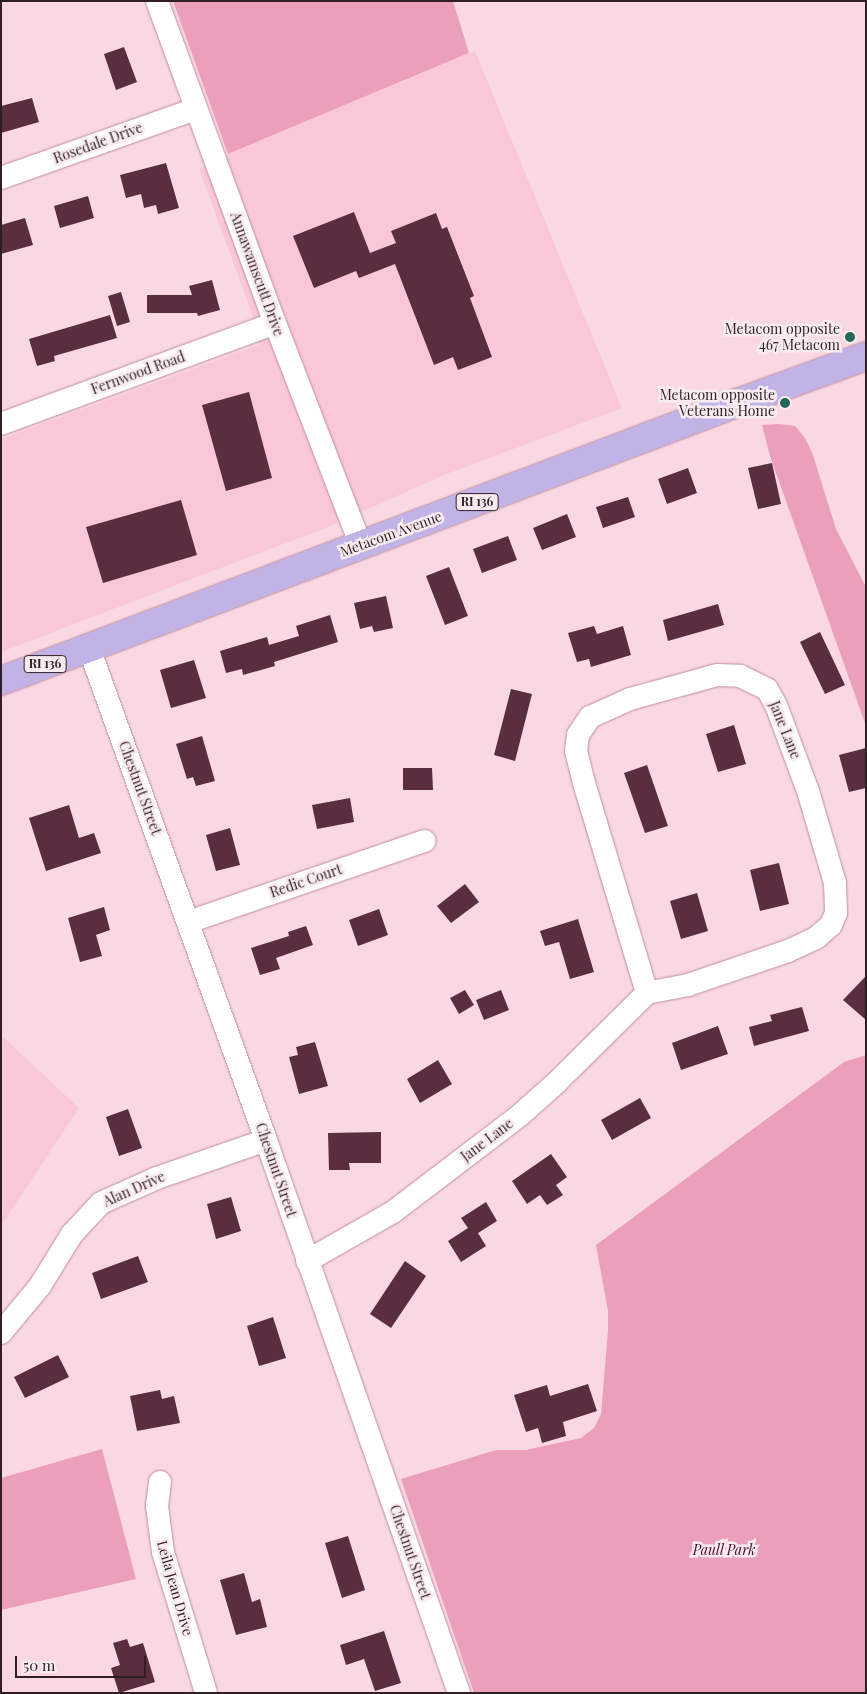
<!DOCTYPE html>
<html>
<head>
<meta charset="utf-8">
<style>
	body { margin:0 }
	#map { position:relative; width:867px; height:1694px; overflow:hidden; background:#fad8e3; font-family:"Playfair Display",serif }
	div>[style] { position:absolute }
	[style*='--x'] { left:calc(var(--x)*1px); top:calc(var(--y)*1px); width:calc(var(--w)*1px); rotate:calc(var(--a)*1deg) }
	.built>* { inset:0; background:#fac7d8 }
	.green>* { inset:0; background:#eb9fbb }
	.building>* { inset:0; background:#5a2e3f }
	.roads { filter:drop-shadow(0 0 1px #c08d9f) drop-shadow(0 0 1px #c08d9f) }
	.minor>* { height:22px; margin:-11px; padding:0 11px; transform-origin:11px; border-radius:11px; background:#fff }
	.major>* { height:28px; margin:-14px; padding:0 14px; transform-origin:14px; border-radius:14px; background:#c2b3e7 }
	.dots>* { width:14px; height:14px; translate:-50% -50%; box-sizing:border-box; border:2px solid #f8ecf0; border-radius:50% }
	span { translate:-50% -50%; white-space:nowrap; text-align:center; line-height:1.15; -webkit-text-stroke:5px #f8ecf0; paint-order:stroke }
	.shield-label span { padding:1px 4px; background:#f8ecf0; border:1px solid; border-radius:4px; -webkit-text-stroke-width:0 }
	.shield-label { font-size:12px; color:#311d24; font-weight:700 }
	.street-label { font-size:14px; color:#311d24 }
	.poi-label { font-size:14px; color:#311d24 }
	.right { translate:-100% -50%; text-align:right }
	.park-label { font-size:14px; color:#51052c; font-style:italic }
	.frame { position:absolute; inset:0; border:2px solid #311d24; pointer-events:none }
	.scale { position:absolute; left:15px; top:1656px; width:131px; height:22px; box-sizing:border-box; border:2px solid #311d24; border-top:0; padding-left:6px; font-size:15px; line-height:18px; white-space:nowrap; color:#311d24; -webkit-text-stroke:4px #f8ecf0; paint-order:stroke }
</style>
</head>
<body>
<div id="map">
	<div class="built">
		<i style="clip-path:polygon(475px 51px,622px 408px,444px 475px,328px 527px,1px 652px,1px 439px,259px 345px,255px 322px,199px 169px,228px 154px)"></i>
		<i style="clip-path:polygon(1px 1035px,79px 1108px,1px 1226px)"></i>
	</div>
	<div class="green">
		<i style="clip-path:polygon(173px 1px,453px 1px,469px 53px,228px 154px)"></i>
		<i style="clip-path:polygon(779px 424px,795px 426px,805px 438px,812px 452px,836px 529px,866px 587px,866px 726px,770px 456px,762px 425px)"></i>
		<i style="clip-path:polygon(866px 1055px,866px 1693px,474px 1693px,401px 1479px,496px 1450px,526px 1450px,581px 1438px,594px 1428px,601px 1414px,608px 1330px,608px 1311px,596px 1245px,844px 1062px)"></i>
		<i style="clip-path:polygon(102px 1449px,136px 1579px,1px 1610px,1px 1478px)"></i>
	</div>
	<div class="building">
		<i style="clip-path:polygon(124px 47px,137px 82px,116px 90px,104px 54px)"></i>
		<i style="clip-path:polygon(32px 98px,39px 122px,1px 133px,1px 106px)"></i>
		<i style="clip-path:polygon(166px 163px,179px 208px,158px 214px,156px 205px,144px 208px,141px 194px,126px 198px,120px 175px)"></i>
		<i style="clip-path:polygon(88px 196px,94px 218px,60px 228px,54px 206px)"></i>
		<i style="clip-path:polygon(354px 212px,370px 253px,396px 243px,391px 231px,436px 213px,442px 229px,447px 227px,474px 296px,470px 298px,492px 357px,458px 370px,453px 357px,434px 365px,395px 264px,359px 278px,356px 271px,314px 288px,293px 236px)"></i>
		<i style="clip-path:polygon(25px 218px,33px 245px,1px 254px,1px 225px)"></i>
		<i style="clip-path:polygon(212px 280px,220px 310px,198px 316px,197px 313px,147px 313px,147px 295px,192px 295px,189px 286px)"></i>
		<i style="clip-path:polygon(121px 292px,130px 322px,117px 326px,108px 296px)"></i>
		<i style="clip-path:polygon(110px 315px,117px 338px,54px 356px,55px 361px,37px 366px,29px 339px)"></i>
		<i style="clip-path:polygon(249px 392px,272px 478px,226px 491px,202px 405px)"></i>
		<i style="clip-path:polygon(772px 463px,781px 504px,758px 509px,748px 468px)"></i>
		<i style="clip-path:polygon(688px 468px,697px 493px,667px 504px,658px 479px)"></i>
		<i style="clip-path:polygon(628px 497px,635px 517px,603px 528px,596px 507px)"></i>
		<i style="clip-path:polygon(181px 500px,197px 555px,103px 583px,86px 527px)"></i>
		<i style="clip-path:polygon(567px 514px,576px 537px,542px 550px,533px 528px)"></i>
		<i style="clip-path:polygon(508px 536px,517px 560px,482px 573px,473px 549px)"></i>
		<i style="clip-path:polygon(449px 567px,468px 616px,445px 625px,426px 576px)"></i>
		<i style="clip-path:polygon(386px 596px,393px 628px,374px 632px,372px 626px,360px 629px,354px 603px)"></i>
		<i style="clip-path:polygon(718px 604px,724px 625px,668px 641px,663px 620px)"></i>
		<i style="clip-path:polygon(330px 615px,338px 642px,274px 662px,275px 666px,243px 675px,242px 669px,226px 673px,220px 651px,267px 637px,269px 645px,299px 636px,296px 626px)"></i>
		<i style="clip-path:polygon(594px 626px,597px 634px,623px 626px,631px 655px,591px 667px,589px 659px,577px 662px,568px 633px)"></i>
		<i style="clip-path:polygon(820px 632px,845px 685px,825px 694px,800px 642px)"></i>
		<i style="clip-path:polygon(194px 660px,206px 698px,171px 708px,160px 670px)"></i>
		<i style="clip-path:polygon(511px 689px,532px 694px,515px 761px,494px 755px)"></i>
		<i style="clip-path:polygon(734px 725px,746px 764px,718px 772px,706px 734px)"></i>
		<i style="clip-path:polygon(202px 736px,215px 781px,196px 786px,193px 777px,187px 779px,176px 744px)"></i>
		<i style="clip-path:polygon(866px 748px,866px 788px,849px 792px,839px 755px)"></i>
		<i style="clip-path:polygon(647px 765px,668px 826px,645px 833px,624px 773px)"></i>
		<i style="clip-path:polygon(403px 768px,432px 768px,433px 790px,403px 790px)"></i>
		<i style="clip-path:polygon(350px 798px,354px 822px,317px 829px,312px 805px)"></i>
		<i style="clip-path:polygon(69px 805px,79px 838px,94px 833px,101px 853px,46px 871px,29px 818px)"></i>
		<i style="clip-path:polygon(230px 828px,240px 865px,216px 871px,206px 835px)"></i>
		<i style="clip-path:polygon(779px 863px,789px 904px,760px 911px,750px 870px)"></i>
		<i style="clip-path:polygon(465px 884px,479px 902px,451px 923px,437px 906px)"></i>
		<i style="clip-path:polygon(697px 893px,708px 931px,681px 939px,670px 901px)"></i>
		<i style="clip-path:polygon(104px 907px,110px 930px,96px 935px,102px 956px,80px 962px,68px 918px)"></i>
		<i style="clip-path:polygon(379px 909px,388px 935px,358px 946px,349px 920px)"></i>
		<i style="clip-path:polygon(578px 919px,594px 972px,570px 979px,559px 942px,545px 946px,540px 931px)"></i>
		<i style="clip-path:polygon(306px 926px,313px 945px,276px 958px,280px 969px,260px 975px,251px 948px,289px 936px,288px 932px)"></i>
		<i style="clip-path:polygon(866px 976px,866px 1020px,843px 1000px)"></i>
		<i style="clip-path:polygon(465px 990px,474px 1005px,459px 1014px,450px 998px)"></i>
		<i style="clip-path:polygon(501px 990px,509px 1010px,484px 1020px,476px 1000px)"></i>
		<i style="clip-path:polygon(802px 1007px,809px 1031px,754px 1046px,749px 1027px,772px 1021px,770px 1015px)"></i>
		<i style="clip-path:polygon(718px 1026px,728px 1054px,681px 1070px,672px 1043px)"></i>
		<i style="clip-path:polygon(315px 1042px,328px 1086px,299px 1094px,289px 1057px,298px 1055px,296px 1047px)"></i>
		<i style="clip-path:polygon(438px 1060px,452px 1084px,420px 1103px,407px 1079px)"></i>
		<i style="clip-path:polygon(640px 1098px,651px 1118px,612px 1140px,601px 1120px)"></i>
		<i style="clip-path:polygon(128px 1109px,142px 1148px,119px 1156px,106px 1117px)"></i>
		<i style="clip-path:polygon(381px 1132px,381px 1163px,349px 1163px,350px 1170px,329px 1170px,328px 1133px)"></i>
		<i style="clip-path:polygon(551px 1154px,567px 1177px,556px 1185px,563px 1195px,547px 1205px,540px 1195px,527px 1204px,512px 1181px)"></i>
		<i style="clip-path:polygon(231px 1197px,241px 1231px,216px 1239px,207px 1204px)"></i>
		<i style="clip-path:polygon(486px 1202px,497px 1221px,478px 1233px,486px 1246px,461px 1262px,448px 1241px,468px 1228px,461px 1218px)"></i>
		<i style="clip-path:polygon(138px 1256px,148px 1282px,101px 1299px,92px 1273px)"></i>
		<i style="clip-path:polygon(405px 1261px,426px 1276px,391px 1328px,370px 1314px)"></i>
		<i style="clip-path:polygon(273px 1317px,286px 1358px,259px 1366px,247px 1326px)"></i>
		<i style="clip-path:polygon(58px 1355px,69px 1377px,25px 1398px,14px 1377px)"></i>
		<i style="clip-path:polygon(588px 1384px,597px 1411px,563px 1422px,566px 1436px,542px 1443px,538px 1428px,526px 1432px,514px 1395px,547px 1385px,550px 1396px)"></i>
		<i style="clip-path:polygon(160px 1390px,162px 1399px,174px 1396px,180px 1423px,137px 1431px,130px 1396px)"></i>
		<i style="clip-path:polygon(348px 1536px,365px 1590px,342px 1598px,325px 1543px)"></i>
		<i style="clip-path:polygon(244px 1573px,252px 1602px,260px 1599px,267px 1627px,236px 1635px,220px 1580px)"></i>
		<i style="clip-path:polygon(384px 1631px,401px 1683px,375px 1691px,364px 1659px,346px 1665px,340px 1645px)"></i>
		<i style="clip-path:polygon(127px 1639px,130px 1647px,143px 1643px,155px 1682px,119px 1693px,111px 1668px,120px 1665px,113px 1643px)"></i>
	</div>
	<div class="roads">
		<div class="minor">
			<i style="--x:157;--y:1;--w:343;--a:69.9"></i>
			<i style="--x:275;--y:323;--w:239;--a:68.9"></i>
			<i style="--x:1;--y:178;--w:207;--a:-19.5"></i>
			<i style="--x:1;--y:424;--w:292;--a:-20.2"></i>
			<i style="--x:89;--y:648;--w:523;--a:70.21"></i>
			<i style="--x:266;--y:1140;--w:586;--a:70.76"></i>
			<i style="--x:188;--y:922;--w:250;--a:-18.9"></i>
			<i style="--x:307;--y:1261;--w:99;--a:-29.7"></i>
			<i style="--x:393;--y:1212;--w:158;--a:-37.3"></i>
			<i style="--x:519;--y:1116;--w:50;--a:-41.7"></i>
			<i style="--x:556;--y:1083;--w:128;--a:-44.7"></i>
			<i style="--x:647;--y:993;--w:219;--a:-106.7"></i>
			<i style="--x:584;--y:783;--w:33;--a:-104"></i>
			<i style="--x:576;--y:751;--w:16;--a:-83"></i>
			<i style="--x:578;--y:735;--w:22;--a:-56"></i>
			<i style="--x:590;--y:717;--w:44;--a:-24.2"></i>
			<i style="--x:630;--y:699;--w:90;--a:-15.4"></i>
			<i style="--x:717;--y:675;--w:23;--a:2"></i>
			<i style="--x:740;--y:676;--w:30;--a:26"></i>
			<i style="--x:767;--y:689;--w:18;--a:61"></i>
			<i style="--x:776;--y:705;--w:92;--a:69.6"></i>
			<i style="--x:808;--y:791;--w:96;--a:73.6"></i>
			<i style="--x:835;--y:883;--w:30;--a:88"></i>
			<i style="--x:836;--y:913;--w:13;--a:113"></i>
			<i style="--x:831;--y:925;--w:20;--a:139"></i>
			<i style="--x:816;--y:938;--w:31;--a:155"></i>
			<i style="--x:788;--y:951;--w:106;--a:161.2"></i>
			<i style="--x:688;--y:985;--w:42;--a:169"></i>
			<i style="--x:1;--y:1333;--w:61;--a:-50.3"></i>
			<i style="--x:40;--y:1286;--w:61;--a:-58.4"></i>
			<i style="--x:72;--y:1234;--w:42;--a:-46.9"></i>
			<i style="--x:101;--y:1203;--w:61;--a:-24.1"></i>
			<i style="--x:157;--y:1178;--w:115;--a:-19.2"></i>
			<i style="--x:160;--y:1482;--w:24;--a:97"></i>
			<i style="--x:157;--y:1506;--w:46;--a:82.6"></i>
			<i style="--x:163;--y:1552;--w:147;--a:73"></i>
		</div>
		<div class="major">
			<i style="--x:1;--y:681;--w:787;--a:-20.69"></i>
			<i style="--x:737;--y:403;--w:137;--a:-20"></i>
		</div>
	</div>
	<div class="dots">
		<i style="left:850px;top:337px;background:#236758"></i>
		<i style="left:785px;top:403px;background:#236758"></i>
	</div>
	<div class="shield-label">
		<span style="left:477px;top:502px">RI 136</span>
		<span style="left:45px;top:664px">RI 136</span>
	</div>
	<div class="street-label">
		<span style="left:98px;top:143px;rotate:-20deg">Rosedale Drive</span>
		<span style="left:257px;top:274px;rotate:70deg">Annawamscutt Drive</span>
		<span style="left:138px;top:373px;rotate:-20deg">Fernwood Road</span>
		<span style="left:391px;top:534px;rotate:-20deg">Metacom Avenue</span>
		<span style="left:785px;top:730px;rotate:68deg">Jane Lane</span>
		<span style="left:140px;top:788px;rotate:70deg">Chestnut Street</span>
		<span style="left:306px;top:881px;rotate:-19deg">Redic Court</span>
		<span style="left:487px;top:1140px;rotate:-37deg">Jane Lane</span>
		<span style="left:276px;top:1170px;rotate:71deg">Chestnut Street</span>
		<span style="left:134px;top:1189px;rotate:-24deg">Alan Drive</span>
		<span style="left:410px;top:1552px;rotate:71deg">Chestnut Street</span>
		<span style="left:175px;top:1588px;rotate:74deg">Leila Jean Drive</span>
	</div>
	<div class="poi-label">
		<span class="right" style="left:840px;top:337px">Metacom opposite<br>467 Metacom</span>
		<span class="right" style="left:775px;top:403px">Metacom opposite<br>Veterans Home</span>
	</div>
	<div class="park-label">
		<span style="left:724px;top:1550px">Paull Park</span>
	</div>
	<div class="frame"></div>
	<div class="scale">50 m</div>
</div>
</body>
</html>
